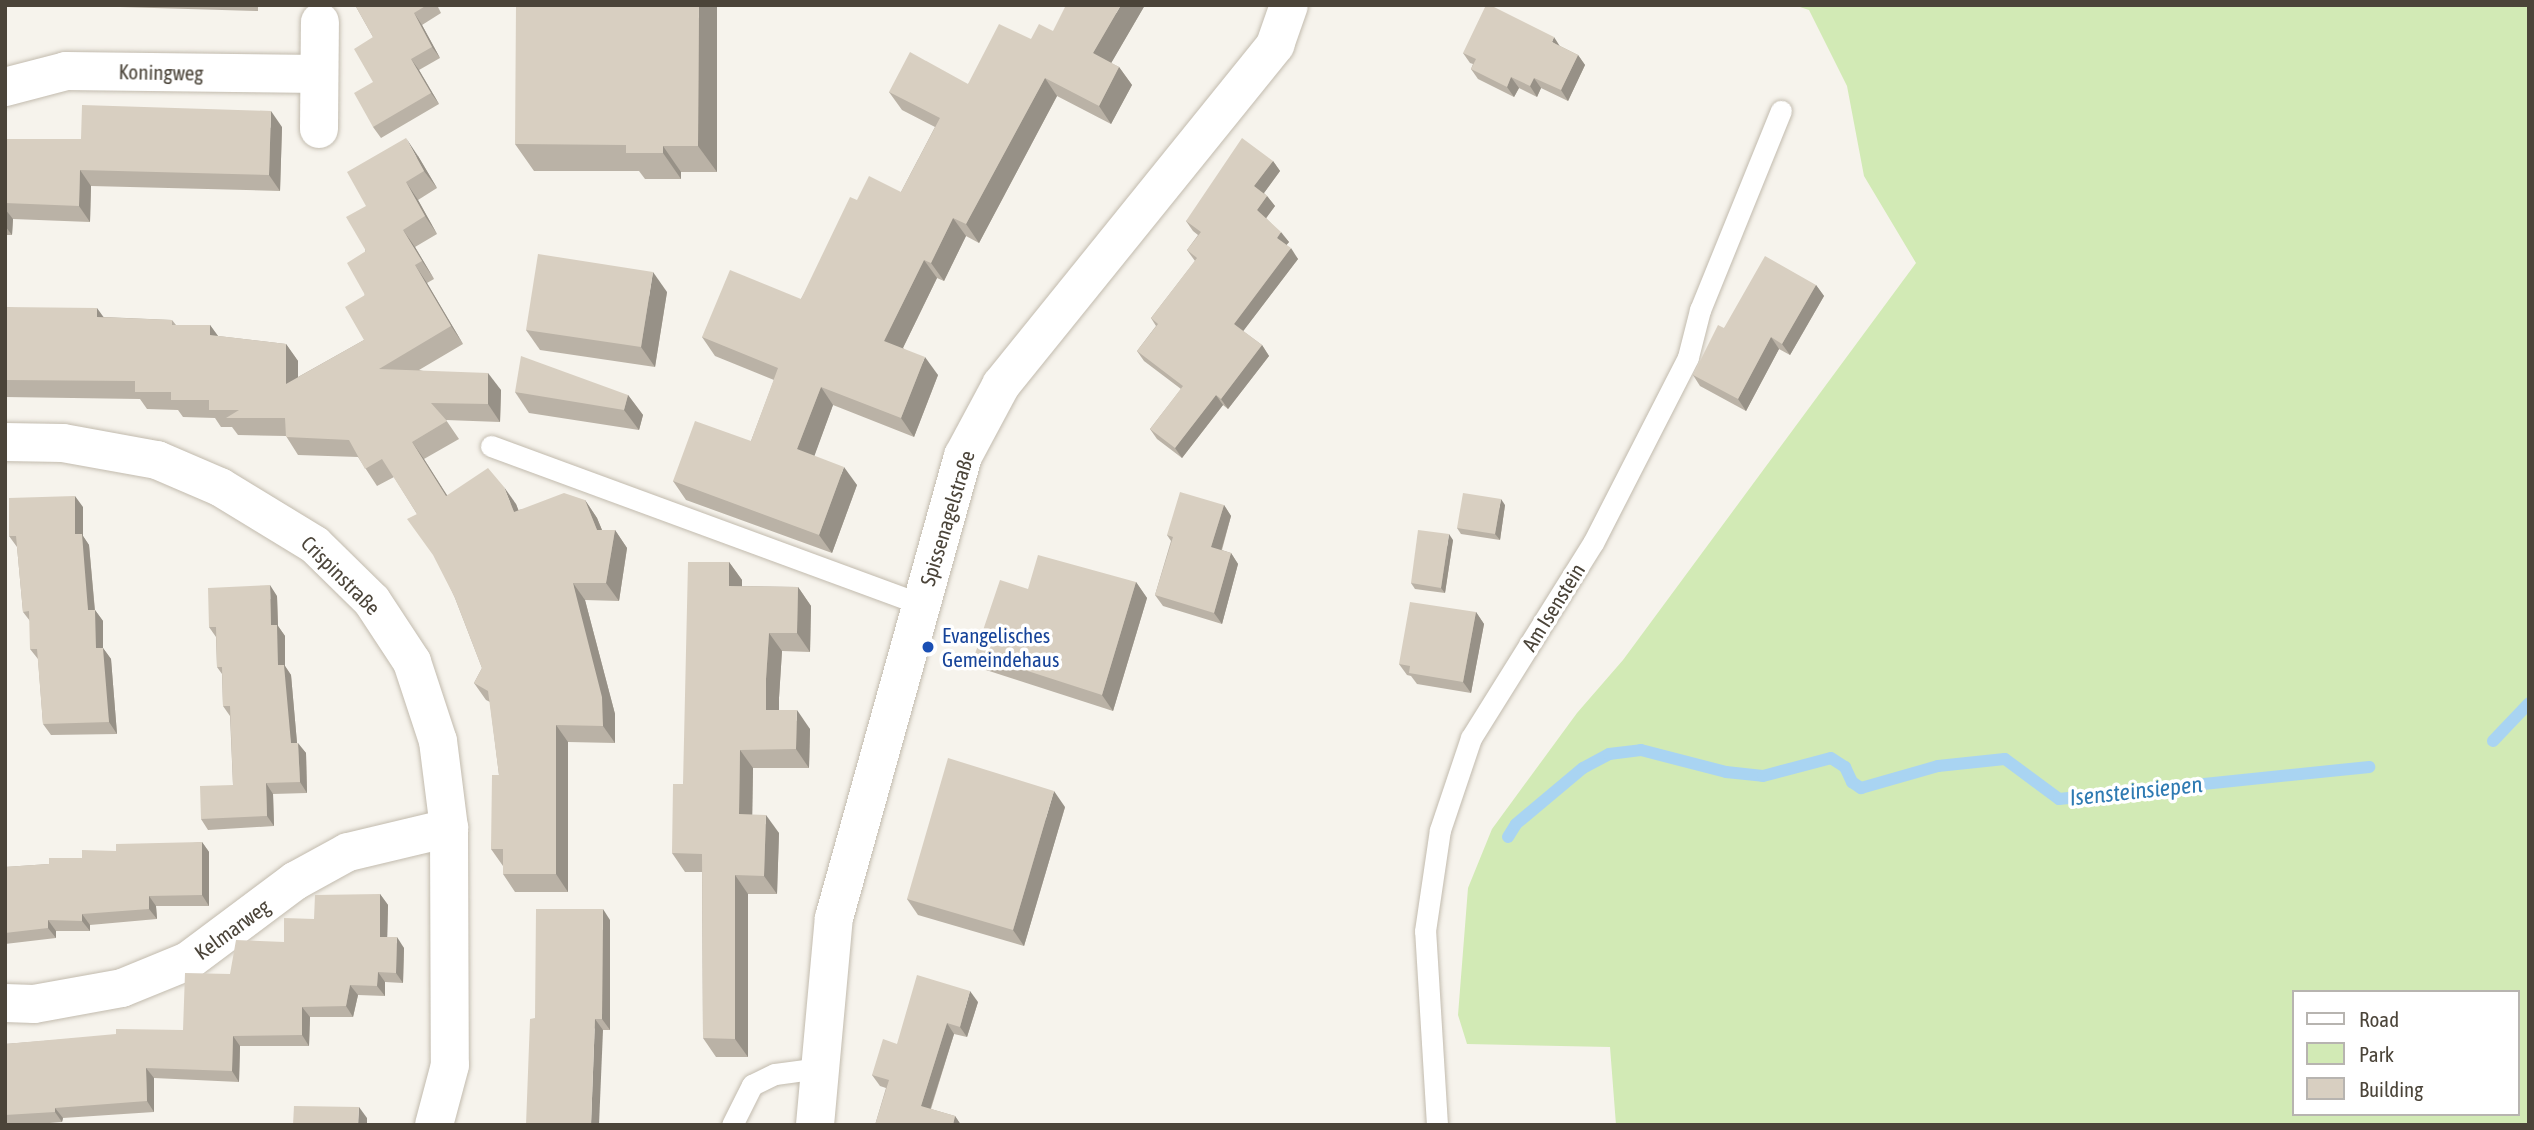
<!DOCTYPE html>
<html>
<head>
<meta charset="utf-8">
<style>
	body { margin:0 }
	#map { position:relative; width:2534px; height:1130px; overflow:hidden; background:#f6f3ec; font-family:"Asap Condensed",sans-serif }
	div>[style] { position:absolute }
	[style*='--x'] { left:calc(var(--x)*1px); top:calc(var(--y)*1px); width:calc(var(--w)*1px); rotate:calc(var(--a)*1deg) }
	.green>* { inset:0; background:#d2eab5 }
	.stream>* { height:12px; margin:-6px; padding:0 6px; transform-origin:6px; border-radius:6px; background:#a9d4f2 }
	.roads { filter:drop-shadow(0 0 2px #c2bbae) drop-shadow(0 0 2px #c2bbae) }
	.service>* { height:21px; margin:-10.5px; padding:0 10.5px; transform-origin:10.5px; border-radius:10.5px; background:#fff }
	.minor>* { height:38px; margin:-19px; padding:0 19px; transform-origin:19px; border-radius:19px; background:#fff }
	.wall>* { inset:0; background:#bab2a6 }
	.shaded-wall>* { inset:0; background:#979187 }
	.building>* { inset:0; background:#d8cfc1 }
	.dots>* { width:19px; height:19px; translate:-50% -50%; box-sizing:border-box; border:4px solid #fff; border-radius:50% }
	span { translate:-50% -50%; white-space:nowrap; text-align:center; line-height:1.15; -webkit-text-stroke:7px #fff; paint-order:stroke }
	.street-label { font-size:21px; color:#4b4439 }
	.transit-label { font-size:21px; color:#164399 }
	.left { translate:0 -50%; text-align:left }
	.water-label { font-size:23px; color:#2e7ab2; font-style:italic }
	.frame { position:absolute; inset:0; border:7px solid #4b4439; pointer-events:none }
	.legend { position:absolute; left:2292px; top:990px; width:228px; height:126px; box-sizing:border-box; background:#fff; border:2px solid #b7b4b0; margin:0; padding:9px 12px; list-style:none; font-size:21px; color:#4b4439 }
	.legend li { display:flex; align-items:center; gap:14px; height:35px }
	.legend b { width:35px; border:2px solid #b7b4b0 }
</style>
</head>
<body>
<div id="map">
	<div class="green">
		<i style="clip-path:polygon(evenodd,1794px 5px,2529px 5px,2529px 1125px,1616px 1125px,1610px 1047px,1467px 1044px,1458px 1015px,1468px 888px,1492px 829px,1577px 713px,1623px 660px,1916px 263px,1864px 176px,1847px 86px,1809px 10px,1794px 5px,2294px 992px,2518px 992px,2518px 1114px,2294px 1114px,2294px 992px)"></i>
	</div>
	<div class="stream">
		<i style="--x:2493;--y:741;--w:52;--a:-46.5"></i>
		<i style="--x:1508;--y:837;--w:15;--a:-58"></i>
		<i style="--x:1516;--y:824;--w:87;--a:-39.9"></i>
		<i style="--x:1583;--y:768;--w:30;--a:-28"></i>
		<i style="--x:1609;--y:754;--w:32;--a:-7"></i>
		<i style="--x:1641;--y:750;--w:88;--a:14.5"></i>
		<i style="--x:1726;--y:772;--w:37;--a:6"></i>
		<i style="--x:1763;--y:776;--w:70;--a:-14.8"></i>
		<i style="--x:1831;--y:758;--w:17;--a:33"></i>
		<i style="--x:1845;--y:767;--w:17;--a:65"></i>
		<i style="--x:1852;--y:782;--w:11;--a:34"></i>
		<i style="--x:1861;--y:788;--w:80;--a:-15.9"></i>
		<i style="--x:1938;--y:766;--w:67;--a:-6"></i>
		<i style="--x:2005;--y:759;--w:67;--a:36.5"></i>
		<i style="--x:2059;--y:799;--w:312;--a:-5.9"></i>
	</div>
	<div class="roads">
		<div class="service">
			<i style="--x:491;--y:446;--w:459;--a:20.2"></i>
			<i style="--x:732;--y:1125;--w:45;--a:-63.4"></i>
			<i style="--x:752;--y:1085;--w:25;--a:-26"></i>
			<i style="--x:775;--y:1074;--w:44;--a:-7.8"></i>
			<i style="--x:1437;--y:1125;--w:194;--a:-93.5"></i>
			<i style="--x:1425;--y:931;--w:102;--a:-81.6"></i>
			<i style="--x:1440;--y:830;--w:97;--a:-71.4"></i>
			<i style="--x:1471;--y:738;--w:230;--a:-58"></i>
			<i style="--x:1593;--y:543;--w:209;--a:-62.9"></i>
			<i style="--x:1688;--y:357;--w:49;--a:-75.7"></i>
			<i style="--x:1700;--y:310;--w:215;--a:-67.9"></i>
		</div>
		<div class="minor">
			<i style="--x:5;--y:87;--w:63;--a:-14.7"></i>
			<i style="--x:66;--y:71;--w:253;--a:0.7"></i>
			<i style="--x:319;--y:129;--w:107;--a:-89.5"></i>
			<i style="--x:5;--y:442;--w:58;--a:1"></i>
			<i style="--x:63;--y:443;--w:96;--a:10.3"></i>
			<i style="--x:157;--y:460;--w:69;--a:23.2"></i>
			<i style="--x:220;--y:487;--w:111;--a:31.4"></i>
			<i style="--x:315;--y:545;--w:80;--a:44.5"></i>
			<i style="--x:372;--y:601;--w:73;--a:56.7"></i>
			<i style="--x:412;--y:662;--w:83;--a:71.8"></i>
			<i style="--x:438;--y:741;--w:88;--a:82.8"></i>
			<i style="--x:449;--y:828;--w:237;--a:89.8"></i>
			<i style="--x:450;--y:1065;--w:62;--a:104.9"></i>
			<i style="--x:5;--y:1003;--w:29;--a:2"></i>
			<i style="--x:34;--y:1004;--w:89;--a:-10.3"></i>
			<i style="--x:122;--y:988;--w:71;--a:-22.2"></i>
			<i style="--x:188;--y:961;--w:134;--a:-36.8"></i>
			<i style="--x:295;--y:881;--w:60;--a:-28.7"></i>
			<i style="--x:348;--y:852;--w:104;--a:-13.4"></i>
			<i style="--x:815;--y:1125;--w:208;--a:-84.8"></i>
			<i style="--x:834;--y:918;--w:480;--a:-74.4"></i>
			<i style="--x:963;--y:456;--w:81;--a:-61.8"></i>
			<i style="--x:1001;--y:385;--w:437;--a:-51.1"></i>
			<i style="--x:1275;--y:45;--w:42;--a:-70.7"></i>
		</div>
	</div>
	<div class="wall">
		<i style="clip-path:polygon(52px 5px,258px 5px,258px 11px)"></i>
		<i style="clip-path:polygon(355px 5px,437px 5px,441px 13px,422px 25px,440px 58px,419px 70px,439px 104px,381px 138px,373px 127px,373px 37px)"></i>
		<i style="clip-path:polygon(717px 5px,717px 172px,681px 172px,681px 179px,645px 179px,639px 171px,534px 171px,515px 144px)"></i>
		<i style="clip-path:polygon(1145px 5px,1111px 63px,1119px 67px,1132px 85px,1111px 124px,1057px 96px,979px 243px,966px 236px,944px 281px,937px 278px,903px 348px,938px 375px,914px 437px,833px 405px,814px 456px,857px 485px,832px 553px,686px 500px,673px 481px,751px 441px,774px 380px,715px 356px,702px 337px,801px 299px,857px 200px,901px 192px,935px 127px,902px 110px,889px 92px,968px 84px,1031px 39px,1053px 31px)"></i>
		<i style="clip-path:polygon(1560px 46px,1578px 55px,1585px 65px,1568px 101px,1541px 88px,1537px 97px,1519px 88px,1514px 97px,1478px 79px,1471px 69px,1473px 64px,1470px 63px,1463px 53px)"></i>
		<i style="clip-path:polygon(282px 127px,280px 191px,91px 186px,90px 222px,13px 219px,12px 235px,5px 235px,5px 139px,81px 139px)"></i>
		<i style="clip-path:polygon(418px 156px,437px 188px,418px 200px,437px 234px,415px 247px,434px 279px,427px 283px,463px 344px,419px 370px,501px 390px,500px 422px,446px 420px,459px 439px,424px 459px,447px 495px,516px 504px,518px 510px,585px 500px,597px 518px,602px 530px,615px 530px,627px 548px,619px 601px,585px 600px,615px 714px,615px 743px,568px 742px,568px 892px,515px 892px,503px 874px,503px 866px,491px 849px,499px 775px,490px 702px,486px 700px,474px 683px,482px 668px,455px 598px,417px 514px,394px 477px,377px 486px,358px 457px,298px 455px,286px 436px,238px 435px,232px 427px,221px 427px,215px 418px,183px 417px,178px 410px,147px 409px,140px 399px,5px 397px,5px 307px,104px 317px,172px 320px,176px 325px,210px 325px,218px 336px,286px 344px,298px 361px,298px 377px,364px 340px,366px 206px)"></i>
		<i style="clip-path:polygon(1273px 161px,1280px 171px,1264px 193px,1267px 196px,1275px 206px,1266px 218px,1289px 242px,1286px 245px,1298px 259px,1243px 331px,1262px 345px,1269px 356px,1228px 409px,1223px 405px,1182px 458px,1157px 439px,1150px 429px,1181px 389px,1144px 361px,1137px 351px,1156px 326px,1151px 318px,1195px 261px,1187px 250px,1198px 235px,1193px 231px,1186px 221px)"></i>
		<i style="clip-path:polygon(1816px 285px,1824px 296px,1790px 355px,1779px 349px,1746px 411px,1700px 386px,1693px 375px,1724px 328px)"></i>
		<i style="clip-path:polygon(667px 292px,655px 367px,540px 350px,526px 330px)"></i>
		<i style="clip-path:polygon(515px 392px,628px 395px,643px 415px,639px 430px,529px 413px)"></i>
		<i style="clip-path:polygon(1224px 505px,1231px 516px,1222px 550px,1231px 553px,1238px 564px,1222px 624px,1163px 606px,1155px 595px,1171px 541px,1167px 535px)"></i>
		<i style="clip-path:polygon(1505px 505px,1500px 540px,1461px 534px,1457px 528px)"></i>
		<i style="clip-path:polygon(83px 507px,83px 536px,89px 545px,95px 610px,103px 621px,103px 648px,111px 659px,117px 734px,51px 735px,43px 724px,38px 659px,30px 649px,30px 621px,23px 612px,17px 547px,9px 536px)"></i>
		<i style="clip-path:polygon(1453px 540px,1445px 593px,1415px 589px,1411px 583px)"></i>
		<i style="clip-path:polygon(729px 562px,742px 580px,742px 586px,798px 587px,811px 606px,810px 652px,782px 651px,779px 698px,779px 710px,810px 729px,809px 768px,753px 768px,752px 815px,779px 833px,777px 894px,748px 894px,748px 1057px,716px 1057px,703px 1038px,702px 872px,685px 872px,672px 853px,683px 784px)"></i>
		<i style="clip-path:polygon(1136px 582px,1147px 598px,1113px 711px,986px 670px,975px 654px,1028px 589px)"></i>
		<i style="clip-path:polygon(277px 596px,278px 626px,285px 636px,285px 666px,291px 675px,297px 743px,306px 753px,307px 793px,273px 794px,274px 826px,208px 830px,201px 819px,233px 785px,230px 716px,223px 706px,222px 674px,217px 667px,216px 637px,209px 627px)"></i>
		<i style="clip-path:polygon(1476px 612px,1484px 624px,1471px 693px,1417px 684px,1411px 676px,1407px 675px,1399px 664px)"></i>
		<i style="clip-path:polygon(1065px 807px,1024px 946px,918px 915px,907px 899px)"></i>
		<i style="clip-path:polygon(202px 842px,209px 852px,209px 906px,156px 906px,157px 919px,90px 925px,90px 931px,56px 931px,56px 938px,5px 944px,5px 867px,49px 864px,82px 858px,116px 851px)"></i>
		<i style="clip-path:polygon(380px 894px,388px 905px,387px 937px,404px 948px,403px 983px,385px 982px,385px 996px,358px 995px,353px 1017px,310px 1017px,309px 1046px,240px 1046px,239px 1082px,154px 1078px,154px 1112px,63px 1118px,62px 1122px,25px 1125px,5px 1125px,5px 1044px,183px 1030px,230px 974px,284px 942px,314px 919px)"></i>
		<i style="clip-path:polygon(610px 920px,610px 1030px,603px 1030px,535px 1018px)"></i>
		<i style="clip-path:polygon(978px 1002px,967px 1037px,954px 1034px,931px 1109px,955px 1116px,961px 1125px,875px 1125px,886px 1088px,880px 1086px,872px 1075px,897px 1044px)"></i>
	</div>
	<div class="shaded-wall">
		<i style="clip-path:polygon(699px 5px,717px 5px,717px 172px,698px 146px)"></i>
		<i style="clip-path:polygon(1121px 5px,1145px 5px,1106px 72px,1093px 53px)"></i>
		<i style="clip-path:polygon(414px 13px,422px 25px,440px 58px,432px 47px)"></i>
		<i style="clip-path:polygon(1554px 37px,1561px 48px,1552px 42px)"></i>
		<i style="clip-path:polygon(1578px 55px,1585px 65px,1568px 101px,1561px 90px)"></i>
		<i style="clip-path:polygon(411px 59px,419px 70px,439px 104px,431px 93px)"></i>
		<i style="clip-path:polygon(1119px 67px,1132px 85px,1111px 124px,1099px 106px)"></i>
		<i style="clip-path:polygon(1511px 77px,1519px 88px,1514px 97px,1507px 87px)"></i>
		<i style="clip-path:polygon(1045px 78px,1057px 96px,979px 243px,966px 224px)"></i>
		<i style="clip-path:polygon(1534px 78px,1541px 88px,1537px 97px,1530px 86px)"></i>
		<i style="clip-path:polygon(271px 111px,282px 127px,280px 191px,269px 175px)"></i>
		<i style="clip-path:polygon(406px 138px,418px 156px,437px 188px,424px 171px)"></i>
		<i style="clip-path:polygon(663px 146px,681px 172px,681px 179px,663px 153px)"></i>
		<i style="clip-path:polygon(1273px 161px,1280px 171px,1261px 197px,1254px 186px)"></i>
		<i style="clip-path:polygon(80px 170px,91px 186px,90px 222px,79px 206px)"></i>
		<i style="clip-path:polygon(406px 182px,418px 200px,437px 234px,425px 216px)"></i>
		<i style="clip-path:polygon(1267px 196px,1275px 206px,1264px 221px,1257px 210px)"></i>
		<i style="clip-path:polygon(5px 209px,13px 219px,12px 235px,5px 226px)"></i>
		<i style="clip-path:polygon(953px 218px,966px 236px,944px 281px,931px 263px)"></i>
		<i style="clip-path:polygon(403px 230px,415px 247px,434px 279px,422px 261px)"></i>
		<i style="clip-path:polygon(1281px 232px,1289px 242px,1284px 248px,1277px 238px)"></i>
		<i style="clip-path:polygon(1291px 248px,1298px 259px,1241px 334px,1234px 324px)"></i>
		<i style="clip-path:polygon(924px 260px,937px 278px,897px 360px,884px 341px)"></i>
		<i style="clip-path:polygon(415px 265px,427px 283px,463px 344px,451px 326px)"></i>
		<i style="clip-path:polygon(653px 272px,667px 292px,655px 367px,641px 347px)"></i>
		<i style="clip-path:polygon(1816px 285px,1824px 296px,1790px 355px,1782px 344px)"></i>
		<i style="clip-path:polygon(97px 308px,110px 326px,97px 317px)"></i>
		<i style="clip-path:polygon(210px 325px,223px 343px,210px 335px)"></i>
		<i style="clip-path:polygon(1771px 337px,1779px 349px,1746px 411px,1738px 399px)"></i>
		<i style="clip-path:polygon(286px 344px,298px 361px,298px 401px,286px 384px)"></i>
		<i style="clip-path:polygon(1262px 345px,1269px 356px,1228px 409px,1221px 399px)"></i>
		<i style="clip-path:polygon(925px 357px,938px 375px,914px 437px,901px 418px)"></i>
		<i style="clip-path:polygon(488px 373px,501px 390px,500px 422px,488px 404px)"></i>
		<i style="clip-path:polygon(821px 387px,833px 405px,810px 468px,797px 449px)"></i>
		<i style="clip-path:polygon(628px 395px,643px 415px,639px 430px,624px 410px)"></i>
		<i style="clip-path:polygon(1216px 395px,1223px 405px,1182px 458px,1175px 448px)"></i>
		<i style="clip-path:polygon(412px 442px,424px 459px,458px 513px,446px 496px)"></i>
		<i style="clip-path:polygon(844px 467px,857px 485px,832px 553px,819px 535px)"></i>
		<i style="clip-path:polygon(504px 487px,516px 504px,526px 529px,514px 512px)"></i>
		<i style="clip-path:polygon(75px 496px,83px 507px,83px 536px,89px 545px,95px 613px,95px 610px,103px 621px,103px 648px,111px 659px,117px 734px,109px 722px,88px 610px,75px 534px)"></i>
		<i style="clip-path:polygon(1501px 499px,1505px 505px,1500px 540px,1495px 534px)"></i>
		<i style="clip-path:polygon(585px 500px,597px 518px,609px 547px,597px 530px)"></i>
		<i style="clip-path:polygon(1224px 505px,1231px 516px,1219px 558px,1211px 547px)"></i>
		<i style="clip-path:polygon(615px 530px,627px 548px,619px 601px,606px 583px)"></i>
		<i style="clip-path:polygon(1449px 534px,1453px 540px,1445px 593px,1441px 588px)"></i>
		<i style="clip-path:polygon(1231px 553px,1238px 564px,1222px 624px,1214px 613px)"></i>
		<i style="clip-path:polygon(729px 562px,742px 580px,742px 605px,729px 586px)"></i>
		<i style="clip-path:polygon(1136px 582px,1147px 598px,1113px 711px,1102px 695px)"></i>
		<i style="clip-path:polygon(573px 583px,585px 600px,615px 714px,615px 743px,603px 726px)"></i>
		<i style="clip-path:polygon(270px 585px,277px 596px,278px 626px,285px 636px,285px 666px,291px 675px,298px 754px,291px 743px,271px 625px)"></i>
		<i style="clip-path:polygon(798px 587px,811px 606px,810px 652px,797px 633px)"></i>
		<i style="clip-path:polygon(1476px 612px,1484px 624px,1471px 693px,1463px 682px)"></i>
		<i style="clip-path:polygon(769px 633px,782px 651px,779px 698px,779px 728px,766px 710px,766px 679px)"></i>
		<i style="clip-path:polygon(797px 710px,810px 729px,809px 768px,796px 749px)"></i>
		<i style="clip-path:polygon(556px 725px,568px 742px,568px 892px,556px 874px)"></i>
		<i style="clip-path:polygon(298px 743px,306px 753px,307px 793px,300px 782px)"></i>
		<i style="clip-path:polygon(740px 750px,753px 768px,752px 833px,739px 814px)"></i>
		<i style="clip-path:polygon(266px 783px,273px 794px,274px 826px,267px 816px)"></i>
		<i style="clip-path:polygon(1054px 791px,1065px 807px,1024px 946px,1013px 930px)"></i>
		<i style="clip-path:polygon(766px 815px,779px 833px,777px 894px,764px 876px)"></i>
		<i style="clip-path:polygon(202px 842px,209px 852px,209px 906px,202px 895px)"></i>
		<i style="clip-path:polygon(735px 875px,748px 894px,748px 1057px,735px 1039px)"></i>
		<i style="clip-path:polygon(380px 894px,388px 905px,387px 947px,380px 937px)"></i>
		<i style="clip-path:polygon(149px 896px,156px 906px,157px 919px,149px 909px)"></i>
		<i style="clip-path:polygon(603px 909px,610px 920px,610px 1030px,602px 1019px)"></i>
		<i style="clip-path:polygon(82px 914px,90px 925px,90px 931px,82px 921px)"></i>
		<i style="clip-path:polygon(48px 920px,56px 931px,56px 938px,48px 928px)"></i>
		<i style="clip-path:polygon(397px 937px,404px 948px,403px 983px,396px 973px)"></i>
		<i style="clip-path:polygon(378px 972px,385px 982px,385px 996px,377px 986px)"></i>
		<i style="clip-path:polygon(350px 985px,358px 995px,353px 1017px,346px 1006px)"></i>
		<i style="clip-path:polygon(970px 991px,978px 1002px,967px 1037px,960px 1027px)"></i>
		<i style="clip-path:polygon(302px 1007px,310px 1017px,309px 1046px,302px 1035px)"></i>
		<i style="clip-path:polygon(595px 1019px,603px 1030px,599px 1125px,591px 1125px)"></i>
		<i style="clip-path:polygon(947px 1023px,954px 1034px,928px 1116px,921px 1106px)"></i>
		<i style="clip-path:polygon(233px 1036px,240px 1046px,239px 1082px,232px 1071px)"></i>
		<i style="clip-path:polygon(146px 1068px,154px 1078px,154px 1112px,147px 1101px)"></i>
		<i style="clip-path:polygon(359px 1107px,367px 1118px,367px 1125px,358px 1125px)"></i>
		<i style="clip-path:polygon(55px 1108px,63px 1118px,62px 1122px,55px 1112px)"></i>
		<i style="clip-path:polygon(955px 1116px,961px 1125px,953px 1125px)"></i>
	</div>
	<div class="building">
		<i style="clip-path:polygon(355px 5px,427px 5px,414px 13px,432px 47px,411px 59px,431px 93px,373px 127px,354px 93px,373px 82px,354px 49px,373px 37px)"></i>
		<i style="clip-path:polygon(516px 5px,699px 5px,698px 146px,663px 146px,663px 153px,626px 153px,626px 145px,515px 144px)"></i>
		<i style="clip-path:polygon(1066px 5px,1121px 5px,1093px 53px,1119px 67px,1099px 106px,1045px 78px,966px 224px,953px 218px,931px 263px,924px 260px,884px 341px,925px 357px,901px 418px,821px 387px,797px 449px,844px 467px,819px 535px,673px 481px,695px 421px,751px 441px,778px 368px,702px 337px,730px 270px,801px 299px,850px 197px,857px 200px,869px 176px,901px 192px,940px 118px,889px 92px,910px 52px,968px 84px,999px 24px,1031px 39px,1039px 24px,1053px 31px)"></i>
		<i style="clip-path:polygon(1486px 5px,1490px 5px,1554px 37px,1552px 42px,1578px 55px,1561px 90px,1534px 78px,1530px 86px,1511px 77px,1507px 87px,1471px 69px,1476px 59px,1463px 53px)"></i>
		<i style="clip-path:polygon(82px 105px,271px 111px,269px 175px,80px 170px,79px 206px,5px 203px,5px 139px,81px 139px)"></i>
		<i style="clip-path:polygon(406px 138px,424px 171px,406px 182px,425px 216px,403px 230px,422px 261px,415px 265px,451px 326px,379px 369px,488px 373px,488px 404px,431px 403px,447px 421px,412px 442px,446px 496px,488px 468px,504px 487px,514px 512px,564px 493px,585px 500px,597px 530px,615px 530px,606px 583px,573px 583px,602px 697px,603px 726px,556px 725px,556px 874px,503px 874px,503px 849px,491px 849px,492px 775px,499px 775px,488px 691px,474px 683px,482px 668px,455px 598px,433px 555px,407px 519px,417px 514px,382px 459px,365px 469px,349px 440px,286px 437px,285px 418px,226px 418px,239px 410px,209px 410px,209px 400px,171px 400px,171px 392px,135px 392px,135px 381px,5px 380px,5px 307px,97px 308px,97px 317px,172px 320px,172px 325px,210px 325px,210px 335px,286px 344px,286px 384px,364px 340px,345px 307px,365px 295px,347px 263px,366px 251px,346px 217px,366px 206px,347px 172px)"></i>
		<i style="clip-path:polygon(1242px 138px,1273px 161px,1254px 186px,1267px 196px,1257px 210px,1281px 232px,1277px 238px,1291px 248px,1234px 324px,1262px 345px,1221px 399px,1216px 395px,1175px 448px,1150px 429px,1183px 386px,1137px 351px,1158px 324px,1151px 318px,1197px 258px,1187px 250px,1201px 232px,1186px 221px)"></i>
		<i style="clip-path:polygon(538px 254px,653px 272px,641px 347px,526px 330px)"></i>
		<i style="clip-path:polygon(1765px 256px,1816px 285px,1782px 344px,1771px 337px,1738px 399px,1693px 375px,1718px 325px,1724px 328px)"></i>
		<i style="clip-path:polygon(521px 356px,628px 395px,624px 410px,515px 392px)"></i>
		<i style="clip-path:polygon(1180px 492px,1224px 505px,1211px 547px,1231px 553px,1214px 613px,1155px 595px,1173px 537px,1167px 535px)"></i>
		<i style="clip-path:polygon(1463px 493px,1501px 499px,1495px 534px,1457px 528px)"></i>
		<i style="clip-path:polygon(75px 496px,75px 534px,82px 534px,88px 610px,95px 610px,96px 648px,103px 648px,109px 722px,43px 724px,37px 649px,30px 649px,29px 611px,23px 612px,16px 536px,9px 536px,9px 498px)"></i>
		<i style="clip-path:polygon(1418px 530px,1449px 534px,1441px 588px,1411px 583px)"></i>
		<i style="clip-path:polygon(1038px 555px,1136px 582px,1102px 695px,975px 654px,1000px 580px,1028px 589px)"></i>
		<i style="clip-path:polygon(688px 562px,729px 562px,729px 586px,798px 587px,797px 633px,769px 633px,766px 679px,766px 710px,797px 710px,796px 749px,740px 750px,739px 814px,766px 815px,764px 876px,735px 875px,735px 1039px,703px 1038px,702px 854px,672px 853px,673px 784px,683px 784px)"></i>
		<i style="clip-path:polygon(270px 585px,271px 625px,277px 625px,278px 665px,284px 665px,291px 743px,298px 743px,300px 782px,266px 783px,267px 816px,201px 819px,200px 786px,233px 785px,230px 706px,223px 706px,222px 667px,217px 667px,216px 627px,209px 627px,208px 588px)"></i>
		<i style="clip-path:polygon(1410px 602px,1476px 612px,1463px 682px,1409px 673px,1410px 666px,1399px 664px)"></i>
		<i style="clip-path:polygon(948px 758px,1054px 791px,1013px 930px,907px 899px)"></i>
		<i style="clip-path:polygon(202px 842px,202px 895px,149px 896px,149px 909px,82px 914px,82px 921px,48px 920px,48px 928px,5px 933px,5px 867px,49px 864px,49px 858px,82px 858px,82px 850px,116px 851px,116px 844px)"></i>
		<i style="clip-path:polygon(380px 894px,380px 937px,397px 937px,396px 973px,378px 972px,377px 986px,350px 985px,346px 1006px,302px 1007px,302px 1035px,233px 1036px,232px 1071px,146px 1068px,147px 1101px,55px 1108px,55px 1112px,5px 1115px,5px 1044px,116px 1034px,116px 1029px,183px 1030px,185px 973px,230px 974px,236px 940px,284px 942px,284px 918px,314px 919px,315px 895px)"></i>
		<i style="clip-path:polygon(536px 909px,603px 909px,602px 1019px,595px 1019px,591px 1125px,526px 1125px,530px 1019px,535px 1018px)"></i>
		<i style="clip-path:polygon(917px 975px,970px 991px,960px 1027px,947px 1023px,921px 1106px,955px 1116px,953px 1125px,875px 1125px,889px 1080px,872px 1075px,883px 1039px,897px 1044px)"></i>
		<i style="clip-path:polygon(294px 1106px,359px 1107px,358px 1125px,293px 1125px)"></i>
	</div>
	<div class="dots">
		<i style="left:928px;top:647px;background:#1a4fb4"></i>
	</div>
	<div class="street-label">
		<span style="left:161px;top:72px;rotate:1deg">Koningweg</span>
		<span style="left:947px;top:518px;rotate:-73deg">Spissenagelstraße</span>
		<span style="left:341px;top:575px;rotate:45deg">Crispinstraße</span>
		<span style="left:1553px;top:607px;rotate:-58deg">Am Isenstein</span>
		<span style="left:232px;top:929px;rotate:-36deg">Kelmarweg</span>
	</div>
	<div class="transit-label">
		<span class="left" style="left:942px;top:647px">Evangelisches<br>Gemeindehaus</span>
	</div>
	<div class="water-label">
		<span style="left:2136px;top:791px;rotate:-6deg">Isensteinsiepen</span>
	</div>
	<div class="frame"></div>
	<ul class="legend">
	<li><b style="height:9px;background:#fff"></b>Road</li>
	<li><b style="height:19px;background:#d2eab5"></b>Park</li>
	<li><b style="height:19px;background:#d8cfc1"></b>Building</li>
	</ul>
</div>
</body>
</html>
